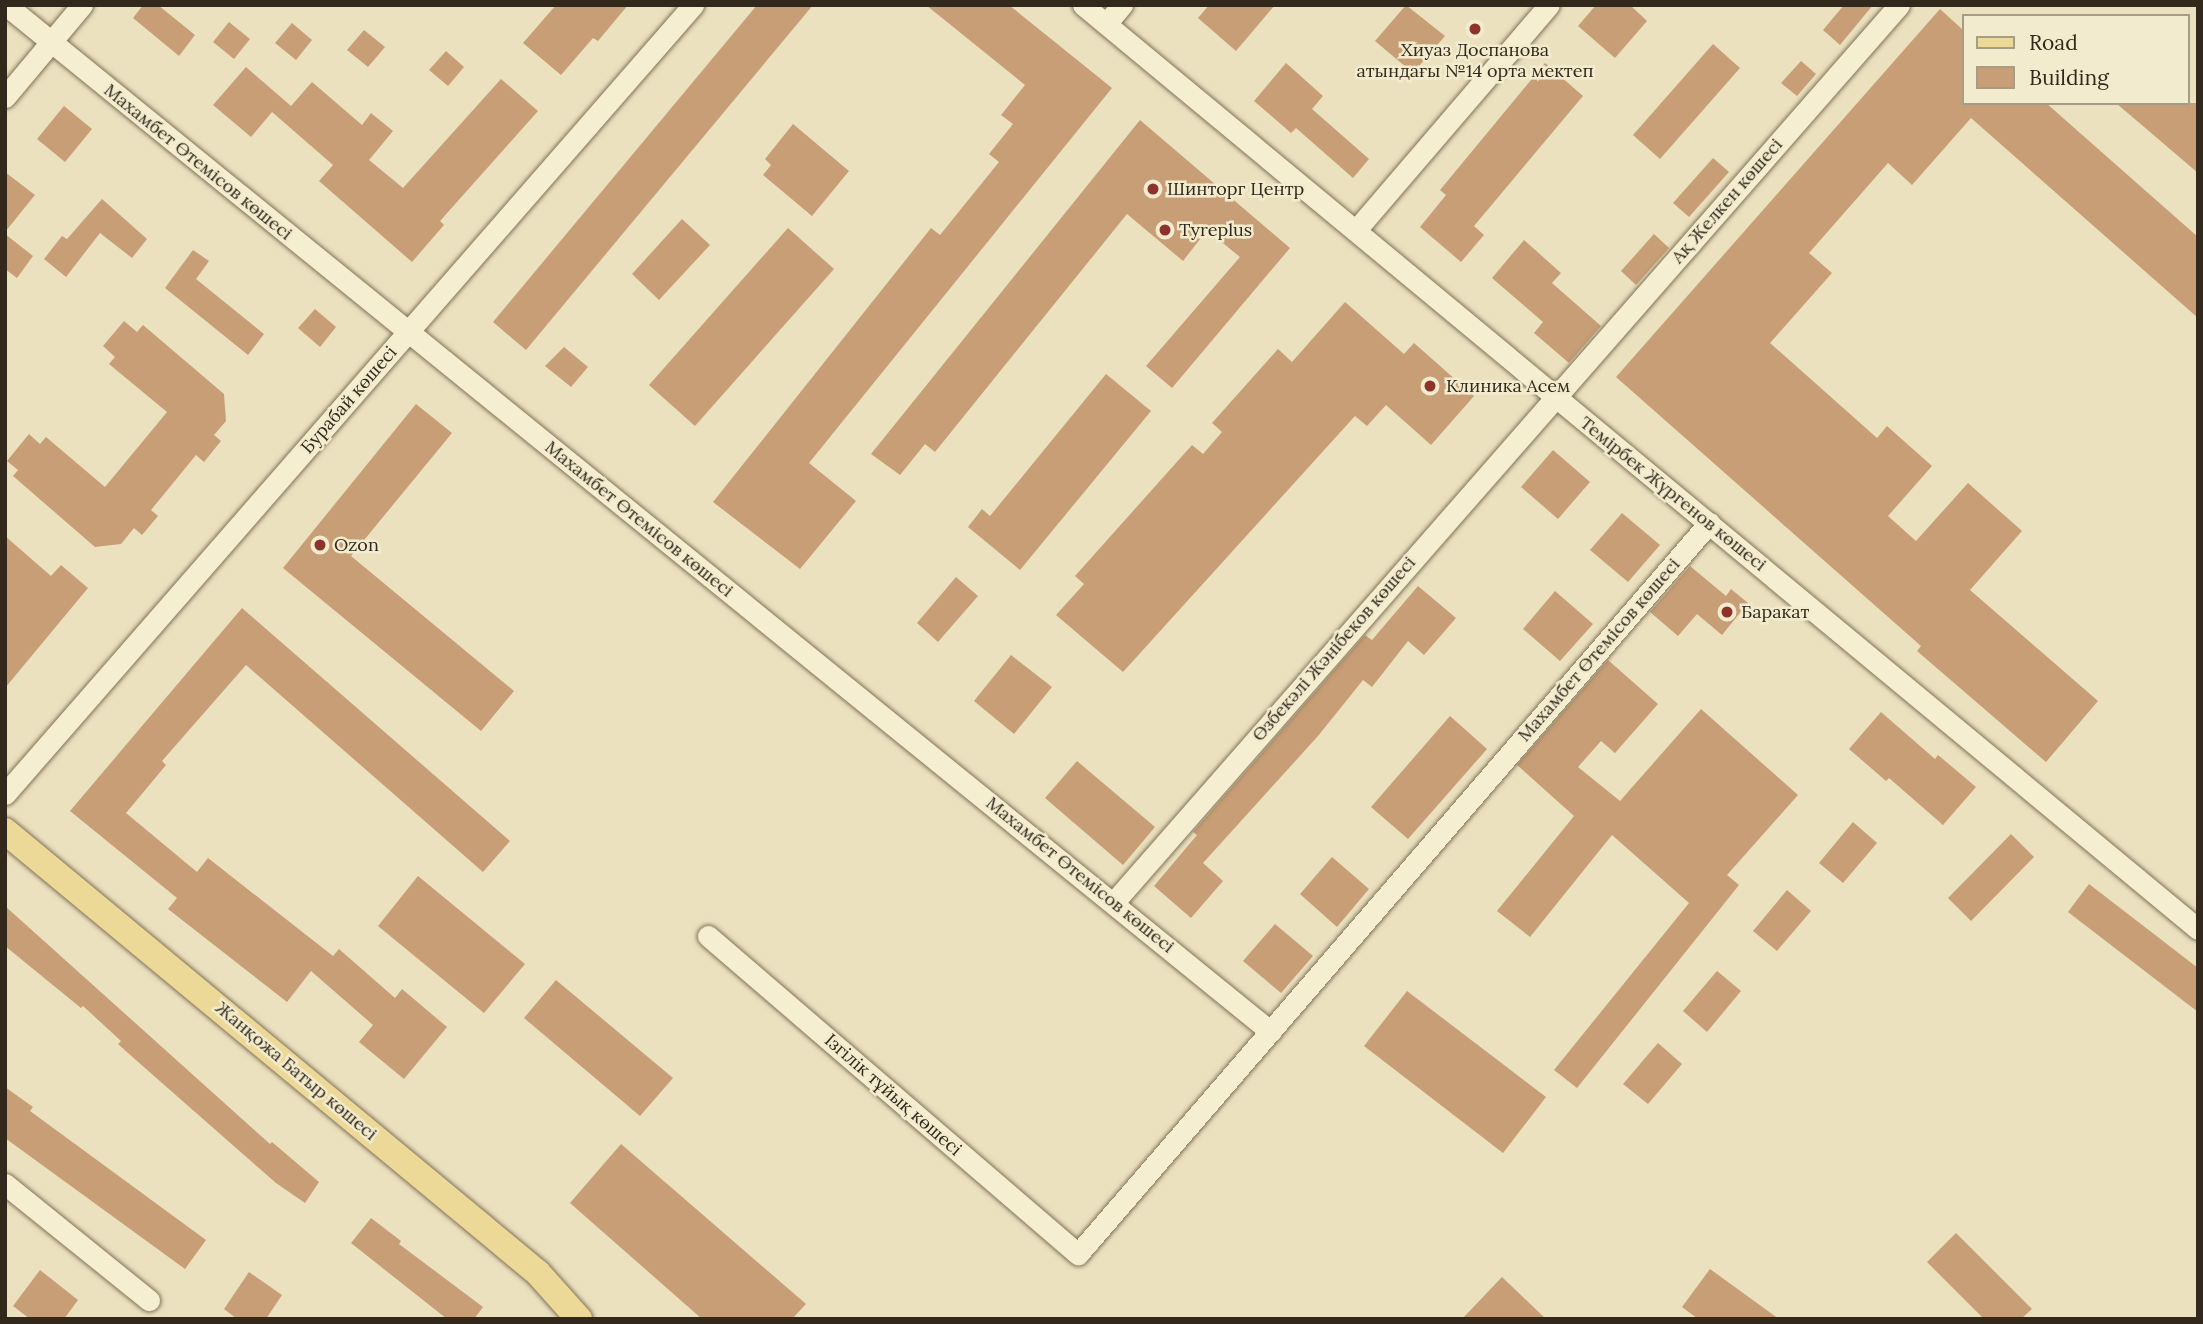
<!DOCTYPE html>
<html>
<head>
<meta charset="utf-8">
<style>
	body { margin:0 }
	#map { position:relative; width:2203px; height:1324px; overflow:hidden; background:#ebe1bf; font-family:Lora,serif }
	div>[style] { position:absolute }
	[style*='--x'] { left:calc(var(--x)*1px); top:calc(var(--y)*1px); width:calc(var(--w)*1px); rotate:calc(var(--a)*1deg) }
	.building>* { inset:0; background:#c79e76 }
	.roads { filter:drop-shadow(0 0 2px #827258) drop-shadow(0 0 2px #827258) }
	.minor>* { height:21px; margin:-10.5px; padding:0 10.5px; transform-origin:10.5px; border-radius:10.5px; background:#f6eed1 }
	.major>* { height:26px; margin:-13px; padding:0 13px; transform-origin:13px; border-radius:13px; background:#edd997 }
	.dots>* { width:19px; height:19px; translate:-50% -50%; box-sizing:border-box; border:4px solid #f3ebce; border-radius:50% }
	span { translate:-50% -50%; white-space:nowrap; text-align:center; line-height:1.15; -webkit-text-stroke:5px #f3ebce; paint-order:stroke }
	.poi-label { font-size:18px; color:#32281c }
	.left { translate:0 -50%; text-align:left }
	.street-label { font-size:18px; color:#32281c }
	.frame { position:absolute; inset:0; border:7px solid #32281c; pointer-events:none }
	.legend { position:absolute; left:1962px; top:14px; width:228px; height:91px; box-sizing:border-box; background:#f3ebce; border:2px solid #a69d87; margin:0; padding:9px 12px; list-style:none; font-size:21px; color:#32281c }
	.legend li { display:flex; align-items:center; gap:14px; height:35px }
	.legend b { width:35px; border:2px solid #a69d87 }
</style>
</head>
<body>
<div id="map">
	<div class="building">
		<i style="clip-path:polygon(143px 5px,158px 5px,195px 35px,179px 56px,133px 18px)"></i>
		<i style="clip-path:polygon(556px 5px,628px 5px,598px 41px,593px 38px,561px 75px,523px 43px)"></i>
		<i style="clip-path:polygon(757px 5px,813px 5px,526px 350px,493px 322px)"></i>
		<i style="clip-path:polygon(926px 5px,1009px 5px,1112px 88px,809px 463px,856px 501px,800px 569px,713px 502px,931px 228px,940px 235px,999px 162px,989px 154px,1013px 124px,1001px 115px,1025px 85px)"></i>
		<i style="clip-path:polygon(1209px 5px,1275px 5px,1236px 51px,1198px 18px)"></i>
		<i style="clip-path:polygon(1406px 5px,1445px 36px,1413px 73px,1375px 41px)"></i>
		<i style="clip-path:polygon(1596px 5px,1630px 5px,1647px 21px,1615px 58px,1578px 26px)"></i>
		<i style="clip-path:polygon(1844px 5px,1873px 5px,1840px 45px,1823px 30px)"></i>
		<i style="clip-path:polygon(1940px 9px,1963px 30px,1963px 103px,2046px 103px,2198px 237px,2198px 318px,1971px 118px,1912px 185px,1888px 163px,1809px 253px,1832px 273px,1770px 343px,1877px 438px,1887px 426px,1932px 466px,1888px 516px,1916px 541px,1968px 483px,2022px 531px,1970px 590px,2098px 701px,2046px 762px,1917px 651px,1921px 646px,1616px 377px)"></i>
		<i style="clip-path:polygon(229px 22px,250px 39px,234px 59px,213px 42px)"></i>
		<i style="clip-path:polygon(292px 23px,312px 40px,296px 60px,275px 43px)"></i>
		<i style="clip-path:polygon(364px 30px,385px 47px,368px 67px,347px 50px)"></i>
		<i style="clip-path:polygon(1713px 44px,1740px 68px,1660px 159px,1633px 135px)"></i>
		<i style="clip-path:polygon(446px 51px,464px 67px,448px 86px,429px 70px)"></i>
		<i style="clip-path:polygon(1801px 61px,1816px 74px,1797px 96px,1781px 83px)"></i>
		<i style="clip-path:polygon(1286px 63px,1323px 96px,1312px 109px,1369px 159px,1353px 178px,1296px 128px,1291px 133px,1254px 101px)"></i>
		<i style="clip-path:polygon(1545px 63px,1583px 96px,1474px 226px,1484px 235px,1461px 262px,1420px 227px,1446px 195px,1440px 190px)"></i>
		<i style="clip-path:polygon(246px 67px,291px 106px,312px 82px,362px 125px,371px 113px,393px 131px,369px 160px,403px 188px,501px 79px,538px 111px,440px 221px,444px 225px,412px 262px,319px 181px,333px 165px,272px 112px,251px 137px,213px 105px)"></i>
		<i style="clip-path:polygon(2116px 103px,2198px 103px,2198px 173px)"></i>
		<i style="clip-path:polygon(64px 106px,92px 129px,65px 162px,37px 139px)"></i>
		<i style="clip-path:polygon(1140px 120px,1290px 248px,1172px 388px,1146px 366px,1240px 257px,1207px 230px,1183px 261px,1127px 214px,935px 452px,925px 444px,900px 475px,871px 454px)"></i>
		<i style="clip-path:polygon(793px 124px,849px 171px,812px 216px,763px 175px,771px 165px,765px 159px)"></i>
		<i style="clip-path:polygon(1713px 158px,1729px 172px,1689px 217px,1673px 203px)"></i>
		<i style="clip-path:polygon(5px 172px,35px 195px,5px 232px)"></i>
		<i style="clip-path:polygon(102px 199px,147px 239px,132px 258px,100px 233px,66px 277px,44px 259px,62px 236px,67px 239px)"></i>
		<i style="clip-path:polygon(682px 219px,710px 245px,659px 300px,632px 274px)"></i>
		<i style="clip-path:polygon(788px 228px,834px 269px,695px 426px,649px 385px)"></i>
		<i style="clip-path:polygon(5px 234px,33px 256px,17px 278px,5px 269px)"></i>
		<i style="clip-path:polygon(1654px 234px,1669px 248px,1636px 285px,1621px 271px)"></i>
		<i style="clip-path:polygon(1524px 240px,1561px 273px,1552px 283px,1601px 326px,1569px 363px,1534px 333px,1543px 322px,1492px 278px)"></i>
		<i style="clip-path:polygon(193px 250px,209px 261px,196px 279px,264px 334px,248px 355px,165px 288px)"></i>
		<i style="clip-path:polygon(1345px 302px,1404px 354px,1414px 343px,1474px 396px,1431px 445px,1386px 405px,1367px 426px,1355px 416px,1123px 672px,1056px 615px,1084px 584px,1075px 576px,1192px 445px,1203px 454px,1222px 432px,1212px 423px,1278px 349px,1292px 362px)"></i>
		<i style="clip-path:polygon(315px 309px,336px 327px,320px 347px,298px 328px)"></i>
		<i style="clip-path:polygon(124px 321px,137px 332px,143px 325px,224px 394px,226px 421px,214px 435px,221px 441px,204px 462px,196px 455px,151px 510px,158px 516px,142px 535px,134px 528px,121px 544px,95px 547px,13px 476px,18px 470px,7px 461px,29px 434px,40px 444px,46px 437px,105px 487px,167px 412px,109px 364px,115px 357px,103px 346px)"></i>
		<i style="clip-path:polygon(564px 347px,588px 367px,571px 387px,545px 366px)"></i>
		<i style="clip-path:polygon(1106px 374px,1151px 411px,1020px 570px,968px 527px,982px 509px,990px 516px)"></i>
		<i style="clip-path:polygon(416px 404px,452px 433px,351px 556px,514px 691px,481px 731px,283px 568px)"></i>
		<i style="clip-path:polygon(1553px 450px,1590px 482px,1558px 519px,1521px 487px)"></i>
		<i style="clip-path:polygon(1622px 513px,1660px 545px,1628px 582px,1590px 550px)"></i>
		<i style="clip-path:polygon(5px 536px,51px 576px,61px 565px,88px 588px,5px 688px)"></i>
		<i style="clip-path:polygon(1690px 566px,1726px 596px,1731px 589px,1748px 603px,1722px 635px,1697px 614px,1678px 636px,1650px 612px)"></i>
		<i style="clip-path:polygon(956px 577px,978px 596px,938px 642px,917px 623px)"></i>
		<i style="clip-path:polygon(1418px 586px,1456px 618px,1424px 655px,1408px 641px,1372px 687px,1363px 680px,1318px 736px,1203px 863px,1223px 881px,1191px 918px,1154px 886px,1197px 835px,1193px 832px,1365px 635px,1372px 640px)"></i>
		<i style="clip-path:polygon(1555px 591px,1593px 624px,1560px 661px,1523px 629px)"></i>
		<i style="clip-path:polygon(242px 608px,510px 841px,483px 872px,246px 665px,162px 761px,166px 765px,126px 813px,197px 872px,208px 858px,333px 956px,339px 949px,395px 998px,402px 989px,447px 1027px,404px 1079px,359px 1042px,373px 1025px,311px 971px,287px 1002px,168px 909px,177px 898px,70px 811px)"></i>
		<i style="clip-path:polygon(1011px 655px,1052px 687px,1014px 734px,974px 701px)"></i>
		<i style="clip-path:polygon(1608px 660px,1658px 704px,1615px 753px,1601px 741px,1578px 767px,1620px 801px,1701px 709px,1798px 795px,1727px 875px,1739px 885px,1577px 1088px,1554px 1070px,1689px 903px,1612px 835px,1530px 937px,1497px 911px,1574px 816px,1517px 765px)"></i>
		<i style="clip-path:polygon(1881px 712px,1935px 759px,1938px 755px,1976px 787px,1943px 825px,1889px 778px,1886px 781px,1849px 749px)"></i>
		<i style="clip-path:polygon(1450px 716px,1487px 749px,1408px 839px,1371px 807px)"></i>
		<i style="clip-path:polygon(1077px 761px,1155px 827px,1123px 865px,1045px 798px)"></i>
		<i style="clip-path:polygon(1853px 822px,1877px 843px,1843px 883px,1819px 863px)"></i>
		<i style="clip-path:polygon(2011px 834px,2034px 857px,1971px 921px,1948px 898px)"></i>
		<i style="clip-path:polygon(1332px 857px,1369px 889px,1337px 927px,1300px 894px)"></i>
		<i style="clip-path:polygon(418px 876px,525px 964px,484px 1013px,378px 926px)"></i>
		<i style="clip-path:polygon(2089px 884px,2198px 968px,2198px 1012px,2068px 912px)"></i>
		<i style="clip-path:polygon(1787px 890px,1811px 911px,1777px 951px,1753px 931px)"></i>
		<i style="clip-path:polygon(5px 906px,270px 1144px,272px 1142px,319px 1182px,305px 1203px,276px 1183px,137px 1061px,118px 1044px,121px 1041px,83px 1006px,81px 1008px,5px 946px)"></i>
		<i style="clip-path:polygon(1275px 924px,1313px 956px,1281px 993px,1243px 961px)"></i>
		<i style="clip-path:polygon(1717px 971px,1741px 991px,1707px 1032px,1683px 1011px)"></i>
		<i style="clip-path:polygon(556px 980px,673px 1078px,640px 1116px,524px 1018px)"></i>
		<i style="clip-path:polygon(1407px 991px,1546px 1097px,1503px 1153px,1364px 1046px)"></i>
		<i style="clip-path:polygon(1658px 1043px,1682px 1064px,1648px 1104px,1623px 1084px)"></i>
		<i style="clip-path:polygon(5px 1087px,33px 1107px,30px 1111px,206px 1240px,185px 1269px,5px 1138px)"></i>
		<i style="clip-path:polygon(621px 1144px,806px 1304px,792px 1319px,702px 1319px,570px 1203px)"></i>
		<i style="clip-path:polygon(371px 1218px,401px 1241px,399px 1244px,483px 1307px,474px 1319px,447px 1319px,351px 1243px)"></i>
		<i style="clip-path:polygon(1956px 1233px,2032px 1309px,2021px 1319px,1984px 1319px,1927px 1262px)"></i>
		<i style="clip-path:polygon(1710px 1269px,1779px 1319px,1698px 1319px,1682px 1307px)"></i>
		<i style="clip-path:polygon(40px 1270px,78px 1300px,64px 1319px,30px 1319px,13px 1306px)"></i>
		<i style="clip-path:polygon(249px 1272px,282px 1295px,266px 1319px,237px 1319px,224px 1309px)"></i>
		<i style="clip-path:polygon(1502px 1277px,1546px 1319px,1462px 1319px)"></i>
	</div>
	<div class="roads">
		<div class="minor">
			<i style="--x:6;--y:5;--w:1629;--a:39.07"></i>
			<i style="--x:1083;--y:5;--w:1448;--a:39.65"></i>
			<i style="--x:1106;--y:24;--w:25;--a:-50"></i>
			<i style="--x:5;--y:97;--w:120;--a:-50.1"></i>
			<i style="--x:1356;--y:230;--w:296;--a:-49.4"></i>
			<i style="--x:5;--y:794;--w:1047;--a:-48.91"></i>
			<i style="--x:1114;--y:902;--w:1192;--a:-48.81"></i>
			<i style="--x:708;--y:936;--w:488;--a:40.7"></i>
			<i style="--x:1078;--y:1254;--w:966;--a:-49.2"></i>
			<i style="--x:5;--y:1184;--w:185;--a:38.9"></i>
		</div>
		<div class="major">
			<i style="--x:5;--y:831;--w:692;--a:39.67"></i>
			<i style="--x:538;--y:1273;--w:62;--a:48.3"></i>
		</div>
	</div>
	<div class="dots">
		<i style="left:1475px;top:29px;background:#8d332c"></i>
		<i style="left:1153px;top:189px;background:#8d332c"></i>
		<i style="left:1165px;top:230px;background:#8d332c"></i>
		<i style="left:1430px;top:386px;background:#8d332c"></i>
		<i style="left:320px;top:545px;background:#8d332c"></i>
		<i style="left:1727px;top:612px;background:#8d332c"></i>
	</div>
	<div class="poi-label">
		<span style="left:1475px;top:61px">Хиуаз Доспанова<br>атындағы №14 орта мектеп</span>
		<span class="left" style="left:1167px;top:189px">Шинторг Центр</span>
		<span class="left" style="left:1179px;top:230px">Tyreplus</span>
		<span class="left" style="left:1446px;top:386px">Клиника Асем</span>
		<span class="left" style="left:334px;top:545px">Ozon</span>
		<span class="left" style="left:1741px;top:612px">Баракат</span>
	</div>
	<div class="street-label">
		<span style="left:198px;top:162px;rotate:39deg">Махамбет Өтемісов көшесі</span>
		<span style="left:1727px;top:201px;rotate:-49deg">Ақ Желкен көшесі</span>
		<span style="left:349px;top:400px;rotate:-49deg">Бурабай көшесі</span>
		<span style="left:1673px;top:494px;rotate:39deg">Темірбек Жүргенов көшесі</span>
		<span style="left:639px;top:519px;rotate:39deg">Махамбет Өтемісов көшесі</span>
		<span style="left:1334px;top:649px;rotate:-49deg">Өзбекәлі Жәнібеков көшесі</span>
		<span style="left:1599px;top:650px;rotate:-49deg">Махамбет Өтемісов көшесі</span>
		<span style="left:1080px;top:875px;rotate:39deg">Махамбет Өтемісов көшесі</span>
		<span style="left:296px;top:1071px;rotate:40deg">Жанқожа Батыр көшесі</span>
		<span style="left:893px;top:1095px;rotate:41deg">Ізгілік тұйық көшесі</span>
	</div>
	<div class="frame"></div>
	<ul class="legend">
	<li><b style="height:9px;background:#edd997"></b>Road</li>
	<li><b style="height:19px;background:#c79e76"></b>Building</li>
	</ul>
</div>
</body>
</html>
